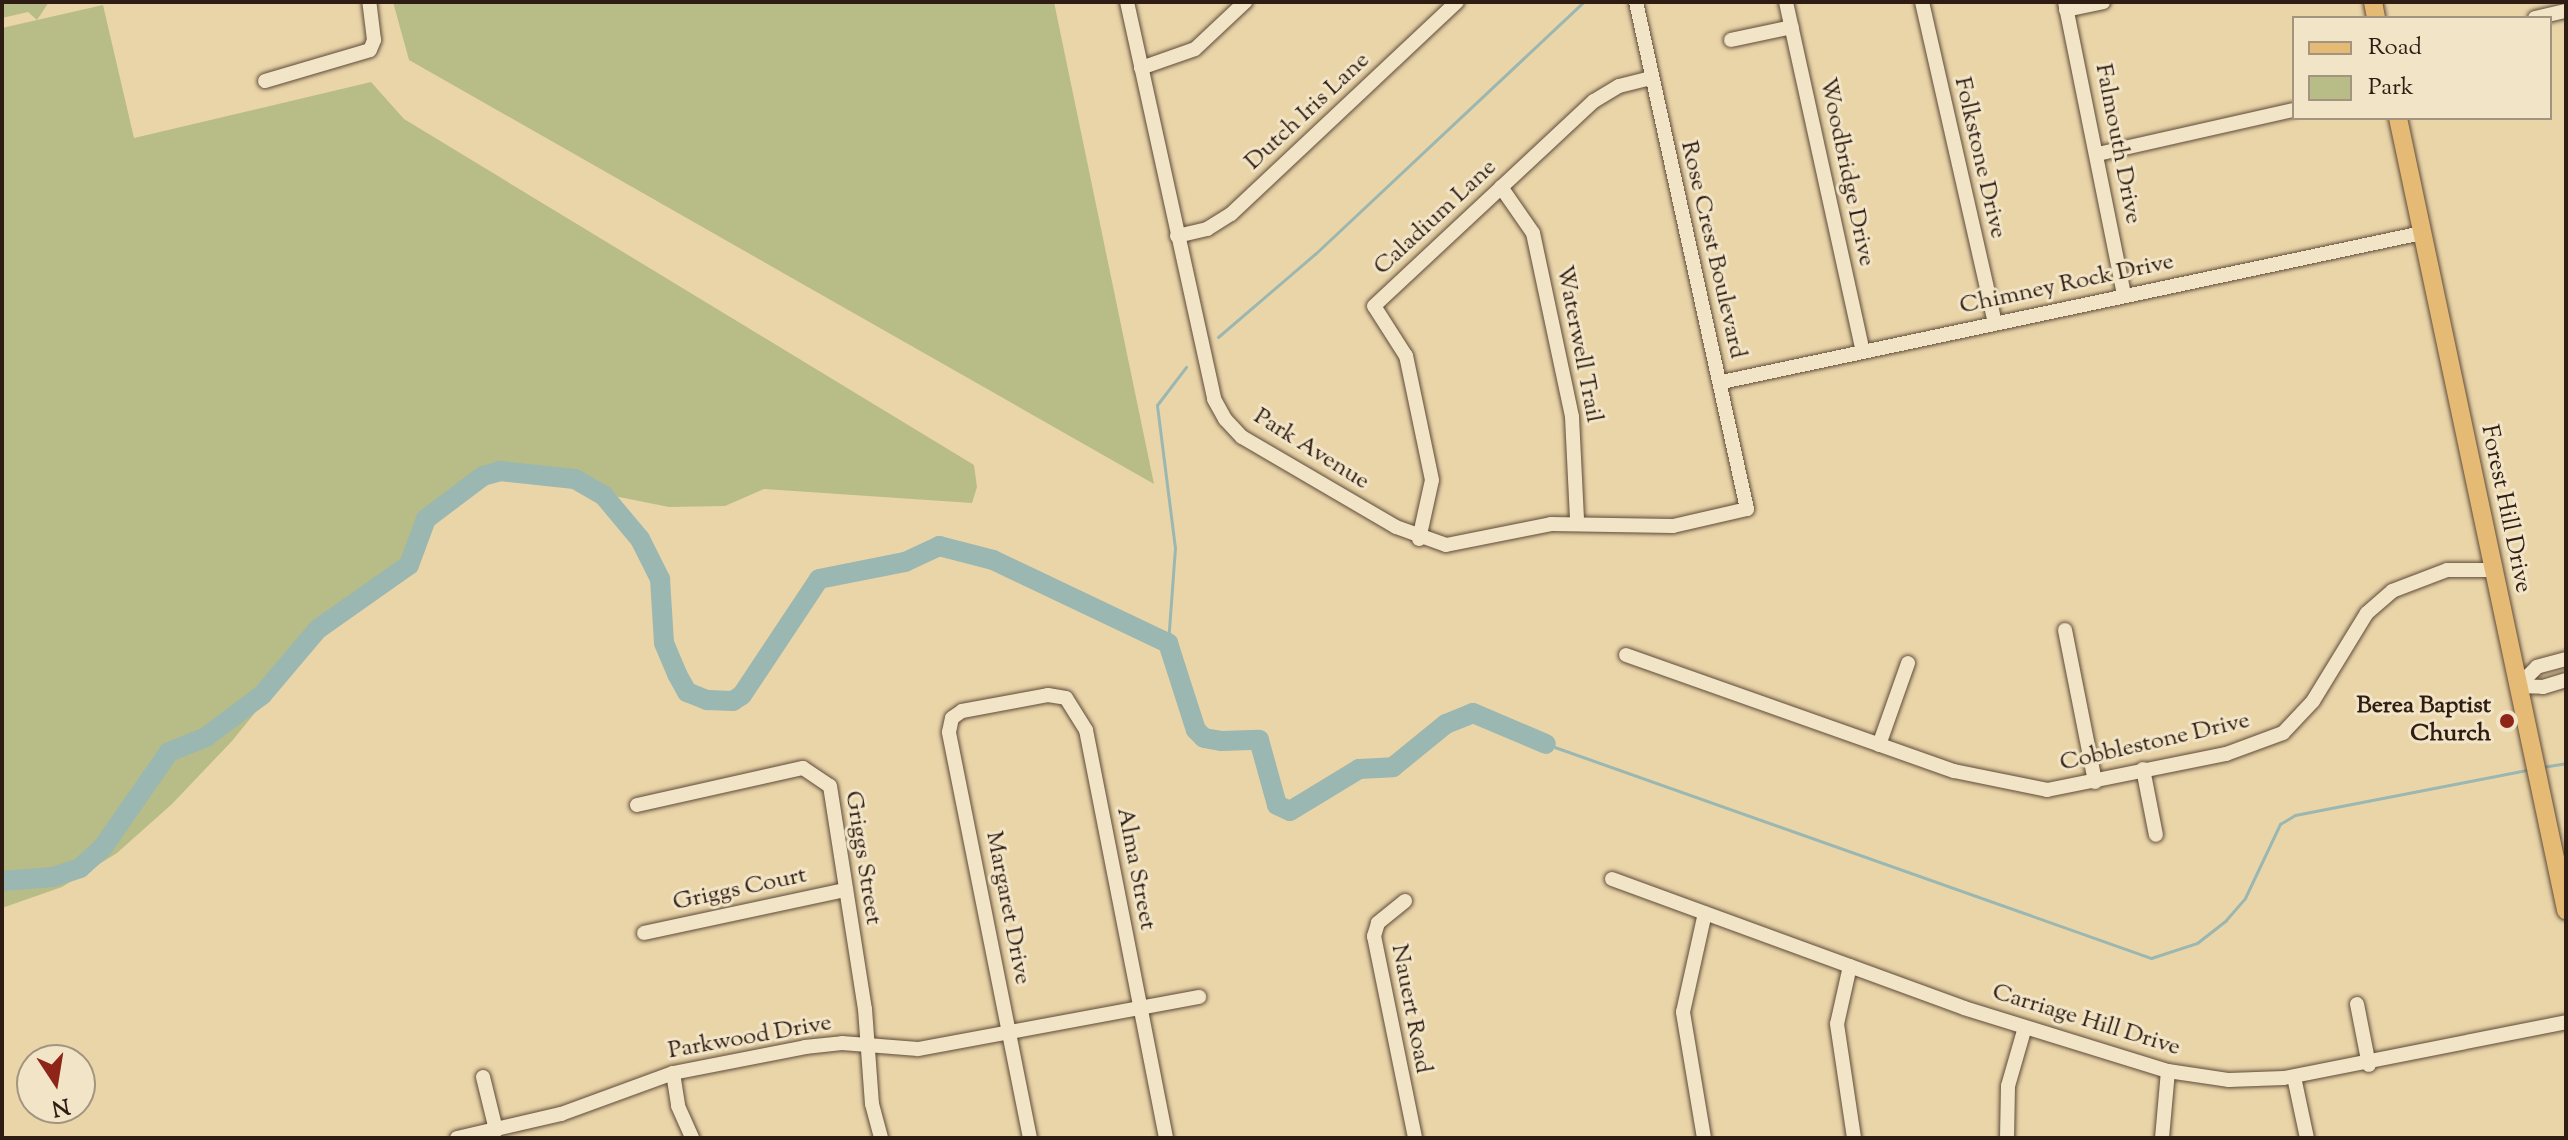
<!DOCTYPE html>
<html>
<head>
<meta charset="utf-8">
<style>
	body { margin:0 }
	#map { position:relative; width:2568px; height:1140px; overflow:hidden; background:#ead5a9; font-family:"Sorts Mill Goudy",serif }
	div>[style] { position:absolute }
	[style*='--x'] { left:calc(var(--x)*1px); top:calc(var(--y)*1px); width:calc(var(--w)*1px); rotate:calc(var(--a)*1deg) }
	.green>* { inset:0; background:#b8bd87 }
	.stream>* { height:3px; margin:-1.5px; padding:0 1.5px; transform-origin:1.5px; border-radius:1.5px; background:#9ab7b1 }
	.river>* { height:20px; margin:-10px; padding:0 10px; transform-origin:10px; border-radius:10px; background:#9ab7b1 }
	.roads { filter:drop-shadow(0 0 2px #5e4b39) drop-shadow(0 0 2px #5e4b39) }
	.minor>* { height:14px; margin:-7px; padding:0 7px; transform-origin:7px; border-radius:7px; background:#f1e4c7 }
	.major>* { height:18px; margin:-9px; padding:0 9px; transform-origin:9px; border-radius:9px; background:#e5ba74 }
	.dots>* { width:22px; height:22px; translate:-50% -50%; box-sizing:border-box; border:4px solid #f1e4c7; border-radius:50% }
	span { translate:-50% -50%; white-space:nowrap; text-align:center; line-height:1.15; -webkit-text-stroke:6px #f1e4c7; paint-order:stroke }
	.street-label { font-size:24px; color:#2f1d14 }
	.poi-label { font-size:24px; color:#2f1d14; font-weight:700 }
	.right { translate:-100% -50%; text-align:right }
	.frame { position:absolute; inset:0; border:4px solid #2f1d14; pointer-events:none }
	.legend { position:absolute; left:2292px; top:16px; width:260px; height:104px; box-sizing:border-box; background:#f1e4c7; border:2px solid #a3947f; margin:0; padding:10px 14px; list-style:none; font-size:24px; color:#2f1d14 }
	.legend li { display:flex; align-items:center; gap:16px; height:40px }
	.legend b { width:40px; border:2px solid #a3947f }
	.north { position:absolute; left:16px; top:1044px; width:80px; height:80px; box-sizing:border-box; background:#f1e4c7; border:2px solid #a3947f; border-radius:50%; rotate:168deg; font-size:22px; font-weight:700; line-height:32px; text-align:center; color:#2f1d14 }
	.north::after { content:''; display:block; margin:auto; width:28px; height:36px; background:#8f2418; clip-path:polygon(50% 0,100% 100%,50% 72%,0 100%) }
</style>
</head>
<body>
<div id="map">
	<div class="green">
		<i style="clip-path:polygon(2px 2px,49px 2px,37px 20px,103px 5px,134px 138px,371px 82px,404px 119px,974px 465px,977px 487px,972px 503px,764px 489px,725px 506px,669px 507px,609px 495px,572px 473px,551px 469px,520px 470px,452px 491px,432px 507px,418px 558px,339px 609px,232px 741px,172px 804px,117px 853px,62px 887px,2px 908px,2px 28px,37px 20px,28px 12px,2px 18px)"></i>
		<i style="clip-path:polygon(393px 2px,1054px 2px,1154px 484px,409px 60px)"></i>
	</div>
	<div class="stream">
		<i style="--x:1218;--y:337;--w:128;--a:-40.6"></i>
		<i style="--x:1315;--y:254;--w:368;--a:-43.2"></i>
		<i style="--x:1168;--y:643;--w:95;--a:-85.8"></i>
		<i style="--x:1175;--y:548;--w:144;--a:-97.2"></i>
		<i style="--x:1157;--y:405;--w:48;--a:-52.7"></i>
		<i style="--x:1546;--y:744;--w:642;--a:19.48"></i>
		<i style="--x:2151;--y:958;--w:48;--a:-18.1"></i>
		<i style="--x:2197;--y:943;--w:37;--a:-38"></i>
		<i style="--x:2226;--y:920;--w:29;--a:-49"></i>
		<i style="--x:2245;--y:898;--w:82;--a:-64.7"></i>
		<i style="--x:2280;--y:824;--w:17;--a:-31"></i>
		<i style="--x:2295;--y:815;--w:240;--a:-11"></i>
		<i style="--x:2542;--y:767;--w:24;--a:-9"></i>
	</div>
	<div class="river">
		<i style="--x:2;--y:881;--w:51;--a:-4.5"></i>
		<i style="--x:53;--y:877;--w:28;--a:-18"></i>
		<i style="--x:80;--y:868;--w:31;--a:-42"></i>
		<i style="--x:103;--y:847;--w:116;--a:-55.2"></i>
		<i style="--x:169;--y:752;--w:40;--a:-22"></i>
		<i style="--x:206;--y:737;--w:70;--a:-36.9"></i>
		<i style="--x:262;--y:695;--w:87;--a:-49.7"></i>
		<i style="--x:318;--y:629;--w:111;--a:-35.1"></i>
		<i style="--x:409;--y:565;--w:49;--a:-69.7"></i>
		<i style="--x:426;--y:519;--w:71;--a:-37"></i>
		<i style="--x:483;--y:476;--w:18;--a:-16"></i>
		<i style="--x:500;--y:471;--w:75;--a:6.1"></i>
		<i style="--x:575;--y:479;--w:34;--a:30"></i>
		<i style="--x:604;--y:496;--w:56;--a:50.1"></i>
		<i style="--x:640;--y:539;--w:45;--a:63.4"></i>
		<i style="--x:660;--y:579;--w:64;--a:86.4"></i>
		<i style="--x:664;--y:643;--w:34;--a:67"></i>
		<i style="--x:677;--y:674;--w:21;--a:61"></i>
		<i style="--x:687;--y:692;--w:22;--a:22"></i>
		<i style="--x:707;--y:700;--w:26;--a:2"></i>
		<i style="--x:733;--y:701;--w:11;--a:-34"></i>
		<i style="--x:742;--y:695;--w:139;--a:-56.4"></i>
		<i style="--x:819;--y:579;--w:88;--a:-11.2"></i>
		<i style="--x:905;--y:562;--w:38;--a:-25"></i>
		<i style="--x:939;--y:546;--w:56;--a:14.5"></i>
		<i style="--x:993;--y:560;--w:194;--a:25.4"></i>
		<i style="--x:1168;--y:643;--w:91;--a:72.2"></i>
		<i style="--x:1196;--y:730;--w:11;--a:45"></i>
		<i style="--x:1204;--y:738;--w:17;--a:10"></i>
		<i style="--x:1221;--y:741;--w:38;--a:-2"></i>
		<i style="--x:1259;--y:740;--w:67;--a:74.5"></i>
		<i style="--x:1277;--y:805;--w:14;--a:25"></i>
		<i style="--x:1290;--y:811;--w:81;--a:-31.3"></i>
		<i style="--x:1359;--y:769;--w:34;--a:-3"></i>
		<i style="--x:1393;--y:767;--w:68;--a:-39.1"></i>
		<i style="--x:1446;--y:724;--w:29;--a:-22"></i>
		<i style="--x:1473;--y:713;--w:79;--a:23"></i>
	</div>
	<div class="roads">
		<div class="minor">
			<i style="--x:1127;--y:2;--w:406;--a:77.6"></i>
			<i style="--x:1214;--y:399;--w:23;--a:61"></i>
			<i style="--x:1225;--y:419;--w:25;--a:47"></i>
			<i style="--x:1242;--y:437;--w:178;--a:30.3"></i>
			<i style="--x:1396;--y:527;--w:53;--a:19.8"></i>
			<i style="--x:1446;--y:545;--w:107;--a:-11.3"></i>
			<i style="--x:1551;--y:524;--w:122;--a:0.9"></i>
			<i style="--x:1673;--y:526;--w:76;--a:-12.9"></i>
			<i style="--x:1747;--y:509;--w:519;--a:-102.35"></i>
			<i style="--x:1786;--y:2;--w:357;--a:77.6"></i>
			<i style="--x:1922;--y:2;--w:329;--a:77.2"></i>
			<i style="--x:2065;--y:2;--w:299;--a:78.6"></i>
			<i style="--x:2066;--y:10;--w:38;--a:-12"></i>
			<i style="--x:2535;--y:18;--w:32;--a:-13"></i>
			<i style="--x:1731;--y:40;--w:62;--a:-12"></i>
			<i style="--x:1141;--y:68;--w:57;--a:-19.4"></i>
			<i style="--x:1195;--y:49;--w:69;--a:-43.2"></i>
			<i style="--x:265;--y:81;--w:109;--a:-16.4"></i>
			<i style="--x:370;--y:50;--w:11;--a:-68"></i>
			<i style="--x:374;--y:40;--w:38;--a:-97"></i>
			<i style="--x:2098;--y:154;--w:201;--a:-12.7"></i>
			<i style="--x:1501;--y:187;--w:56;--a:55.2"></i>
			<i style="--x:1533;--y:233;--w:188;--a:78"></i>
			<i style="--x:1572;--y:417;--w:104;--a:87.2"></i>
			<i style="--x:1177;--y:236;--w:31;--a:-13"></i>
			<i style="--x:1207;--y:229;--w:28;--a:-32"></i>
			<i style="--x:1231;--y:214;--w:310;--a:-43.2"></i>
			<i style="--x:1722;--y:382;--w:716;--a:-12.02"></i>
			<i style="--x:1419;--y:539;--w:60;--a:-77.6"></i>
			<i style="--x:1432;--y:480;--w:127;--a:-101.8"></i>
			<i style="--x:1406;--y:356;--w:59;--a:-122.6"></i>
			<i style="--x:1374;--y:306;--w:301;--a:-43"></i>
			<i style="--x:1594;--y:101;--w:29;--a:-31"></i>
			<i style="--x:1619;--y:86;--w:32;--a:-14"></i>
			<i style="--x:2065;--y:630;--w:155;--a:78.8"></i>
			<i style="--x:1626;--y:655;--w:348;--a:19.5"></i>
			<i style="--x:1954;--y:771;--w:95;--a:11.5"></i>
			<i style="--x:2047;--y:790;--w:183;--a:-11.4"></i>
			<i style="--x:2226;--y:754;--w:61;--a:-20.2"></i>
			<i style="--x:2283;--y:733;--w:44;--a:-46.8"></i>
			<i style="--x:2313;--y:701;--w:103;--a:-58.5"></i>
			<i style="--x:2367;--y:613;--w:33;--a:-41"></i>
			<i style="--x:2392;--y:591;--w:59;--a:-20.9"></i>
			<i style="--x:2447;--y:570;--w:47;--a:0"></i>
			<i style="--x:2566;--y:659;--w:30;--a:165"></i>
			<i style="--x:2537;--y:667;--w:27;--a:135"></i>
			<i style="--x:2518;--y:686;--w:25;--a:2"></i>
			<i style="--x:2543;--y:687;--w:24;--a:-17"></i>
			<i style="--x:1879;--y:745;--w:87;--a:-70.5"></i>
			<i style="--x:2143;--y:769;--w:67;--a:78.9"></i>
			<i style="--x:637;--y:805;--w:170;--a:-12.6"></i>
			<i style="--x:803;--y:768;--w:32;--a:34"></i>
			<i style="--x:830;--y:786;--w:226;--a:81.1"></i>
			<i style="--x:865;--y:1009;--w:95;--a:85.8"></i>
			<i style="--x:872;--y:1104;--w:35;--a:75"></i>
			<i style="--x:1612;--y:879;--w:375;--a:20.1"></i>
			<i style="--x:1964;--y:1008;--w:214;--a:17.2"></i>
			<i style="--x:2168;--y:1071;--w:62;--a:8.4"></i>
			<i style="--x:2229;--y:1080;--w:55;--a:-2.1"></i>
			<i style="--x:2284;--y:1078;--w:288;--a:-11.2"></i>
			<i style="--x:1405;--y:901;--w:35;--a:141"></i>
			<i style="--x:1378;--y:923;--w:14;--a:107"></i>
			<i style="--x:1374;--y:936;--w:206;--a:78.5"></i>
			<i style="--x:644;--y:933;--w:205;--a:-12.1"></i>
			<i style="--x:1850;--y:966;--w:59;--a:102.6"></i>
			<i style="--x:1837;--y:1024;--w:115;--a:81.5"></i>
			<i style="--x:2357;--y:1004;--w:62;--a:78.9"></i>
			<i style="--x:673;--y:1073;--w:33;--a:81"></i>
			<i style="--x:678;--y:1106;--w:35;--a:66"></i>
			<i style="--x:483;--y:1077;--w:55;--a:76.2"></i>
			<i style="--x:2294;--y:1077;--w:62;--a:78"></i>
			<i style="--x:457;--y:1138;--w:107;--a:-13"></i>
			<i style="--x:561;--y:1114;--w:119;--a:-20.1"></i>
			<i style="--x:673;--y:1073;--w:135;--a:-11.1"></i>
			<i style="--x:805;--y:1047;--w:37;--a:-6"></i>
			<i style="--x:842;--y:1043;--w:76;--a:4.5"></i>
			<i style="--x:918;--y:1049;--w:286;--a:-10.5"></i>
			<i style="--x:1030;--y:1138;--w:414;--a:-101.3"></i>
			<i style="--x:949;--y:732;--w:14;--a:-78"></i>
			<i style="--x:952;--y:718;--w:12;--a:-35"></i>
			<i style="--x:962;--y:711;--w:87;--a:-10.5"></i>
			<i style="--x:1048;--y:695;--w:18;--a:9"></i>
			<i style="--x:1066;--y:698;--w:38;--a:58"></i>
			<i style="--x:1086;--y:730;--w:416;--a:78.9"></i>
			<i style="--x:1704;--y:1138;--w:128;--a:-99.5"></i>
			<i style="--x:1683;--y:1012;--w:101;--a:-77.5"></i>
			<i style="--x:2007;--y:1138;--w:52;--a:-88.9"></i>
			<i style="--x:2008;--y:1086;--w:61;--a:-73.9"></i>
			<i style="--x:2162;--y:1138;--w:67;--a:-84.9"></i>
		</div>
		<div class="major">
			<i style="--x:2373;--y:2;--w:16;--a:79"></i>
			<i style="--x:2398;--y:118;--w:810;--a:78.02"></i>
		</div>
	</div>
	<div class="dots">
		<i style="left:2507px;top:721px;background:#8f2418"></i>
	</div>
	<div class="street-label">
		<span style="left:1308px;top:112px;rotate:-43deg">Dutch Iris Lane</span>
		<span style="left:2117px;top:144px;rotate:79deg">Falmouth Drive</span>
		<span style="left:1979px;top:158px;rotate:77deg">Folkstone Drive</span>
		<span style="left:1846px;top:172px;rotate:78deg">Woodbridge Drive</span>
		<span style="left:1436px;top:218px;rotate:-43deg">Caladium Lane</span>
		<span style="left:1712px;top:250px;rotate:77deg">Rose Crest Boulevard</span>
		<span style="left:2067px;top:285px;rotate:-12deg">Chimney Rock Drive</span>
		<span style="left:1578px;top:344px;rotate:79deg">Waterwell Trail</span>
		<span style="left:1311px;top:450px;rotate:32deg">Park Avenue</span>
		<span style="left:2505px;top:509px;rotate:78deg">Forest Hill Drive</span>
		<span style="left:2155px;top:743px;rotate:-13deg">Cobblestone Drive</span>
		<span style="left:862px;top:858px;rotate:81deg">Griggs Street</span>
		<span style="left:1135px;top:869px;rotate:79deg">Alma Street</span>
		<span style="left:740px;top:890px;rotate:-12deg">Griggs Court</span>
		<span style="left:1007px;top:908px;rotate:79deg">Margaret Drive</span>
		<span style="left:1410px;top:1009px;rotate:79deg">Nauert Road</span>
		<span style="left:2086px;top:1021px;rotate:17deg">Carriage Hill Drive</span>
		<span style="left:750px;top:1038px;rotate:-10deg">Parkwood Drive</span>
	</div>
	<div class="poi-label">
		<span class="right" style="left:2491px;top:721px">Berea Baptist<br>Church</span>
	</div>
	<div class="frame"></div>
	<ul class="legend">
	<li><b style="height:10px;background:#e5ba74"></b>Road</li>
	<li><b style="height:22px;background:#b8bd87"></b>Park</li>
	</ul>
	<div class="north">N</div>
</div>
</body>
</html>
